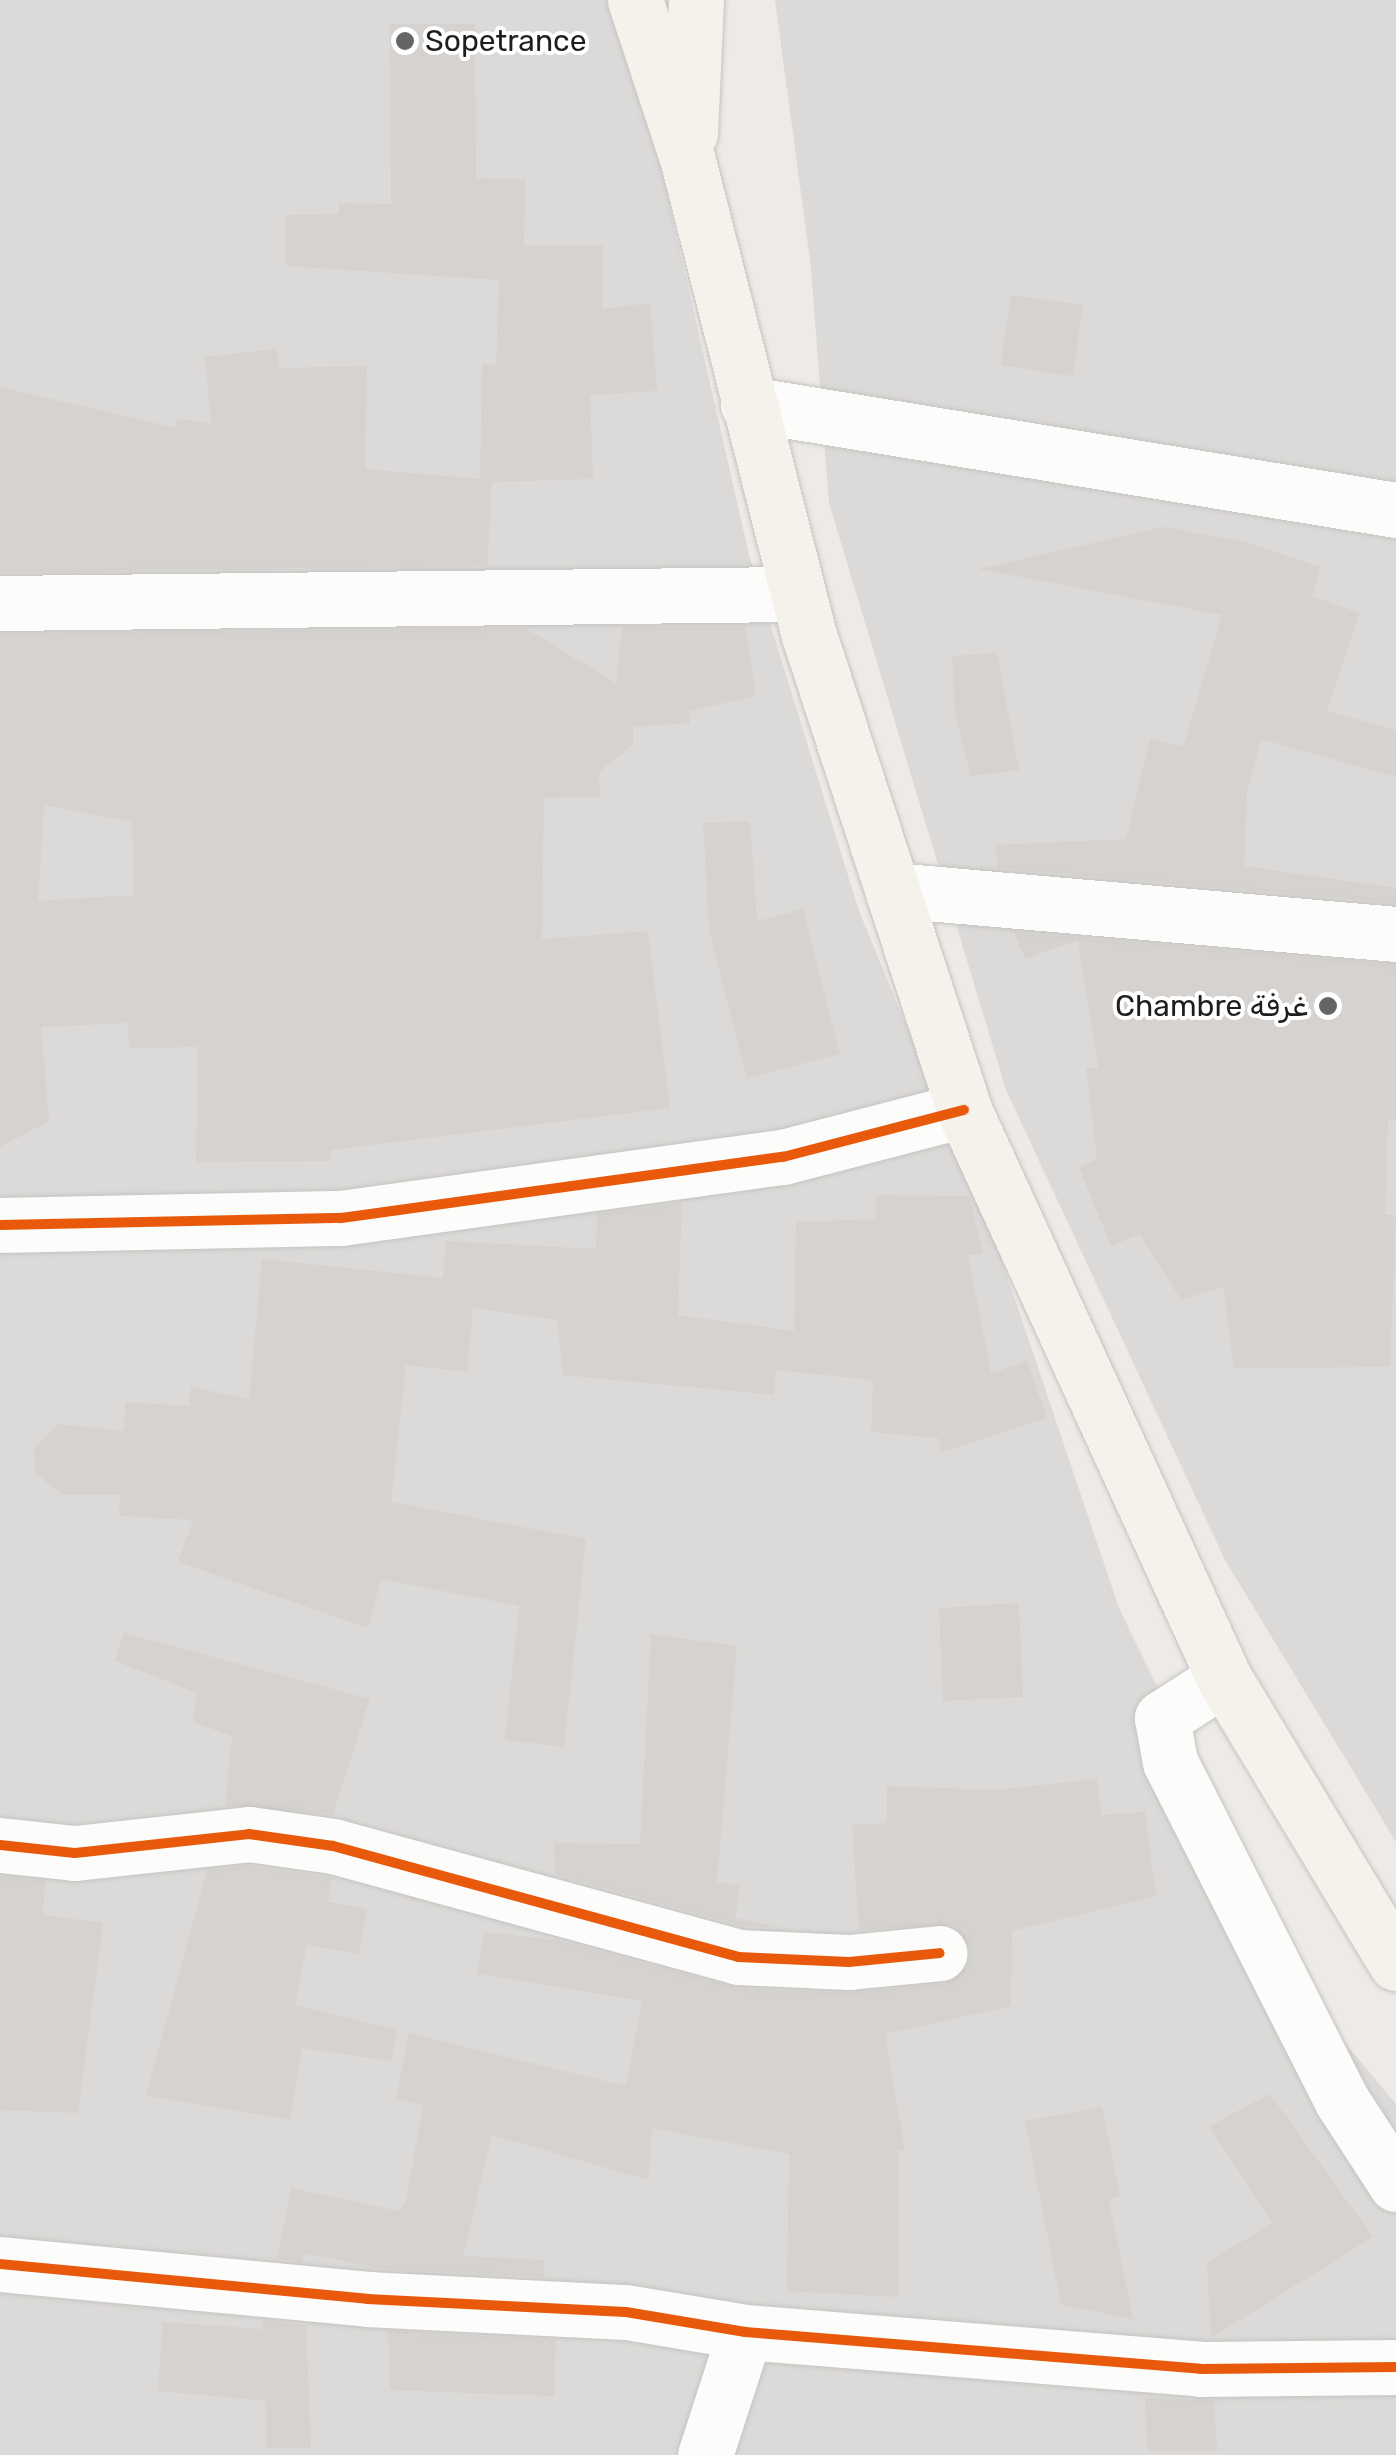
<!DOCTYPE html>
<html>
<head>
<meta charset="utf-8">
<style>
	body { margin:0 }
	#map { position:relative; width:1396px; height:2455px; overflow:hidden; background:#edeae7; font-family:Rubik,"Noto Sans Arabic",sans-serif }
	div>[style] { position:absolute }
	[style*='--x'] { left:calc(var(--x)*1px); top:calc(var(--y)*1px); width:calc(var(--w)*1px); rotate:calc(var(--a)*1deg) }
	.residential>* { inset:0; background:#dcdad8 }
	.building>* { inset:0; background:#d5d2d0 }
	.roads { filter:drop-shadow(0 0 2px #c5c4c3) drop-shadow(0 0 2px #c5c4c3) }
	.minor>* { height:55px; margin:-27.5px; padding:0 27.5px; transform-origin:27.5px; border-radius:27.5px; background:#fcfcfb }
	.secondary>* { height:55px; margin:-27.5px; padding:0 27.5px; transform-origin:27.5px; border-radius:27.5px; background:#f4f2ea }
	.cycleway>* { height:10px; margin:-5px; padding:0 5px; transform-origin:5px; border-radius:5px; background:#e8590c }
	.dots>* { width:28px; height:28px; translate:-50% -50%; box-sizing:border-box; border:5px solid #fff; border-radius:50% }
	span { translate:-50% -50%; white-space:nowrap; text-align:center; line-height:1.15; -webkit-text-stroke:8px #fff; paint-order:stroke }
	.poi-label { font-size:30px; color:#1e1e1e }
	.left { translate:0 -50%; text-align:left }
	.right { translate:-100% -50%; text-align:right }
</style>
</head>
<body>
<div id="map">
	<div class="residential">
		<i style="clip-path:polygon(0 0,623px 0,749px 555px,859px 911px,995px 1240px,1119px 1608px,1309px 2000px,1396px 2104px,1396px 2455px,0 2455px)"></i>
		<i style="clip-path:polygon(775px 0,1396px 0,1396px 1842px,1225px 1560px,1006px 1090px,829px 503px,811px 268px)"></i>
	</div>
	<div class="building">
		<i style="clip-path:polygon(390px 24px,475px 24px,476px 178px,525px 179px,524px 246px,603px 246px,602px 309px,650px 303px,657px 391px,590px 395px,593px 479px,492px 482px,487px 566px,0 572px,0 387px,176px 428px,177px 419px,211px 423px,205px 357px,277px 349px,279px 368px,367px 366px,365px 469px,480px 479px,482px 364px,496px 365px,499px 280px,286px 266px,285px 215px,339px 214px,339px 203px,391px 204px)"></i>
		<i style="clip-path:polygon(1011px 295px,1083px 305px,1073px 376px,1001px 365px)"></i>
		<i style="clip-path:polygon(1163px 527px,1247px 542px,1321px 567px,1312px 596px,1360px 613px,1327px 711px,1396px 730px,1396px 777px,1261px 739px,1247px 792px,1244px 866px,1396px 888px,1396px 903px,997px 868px,996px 845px,1126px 839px,1150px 739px,1183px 747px,1222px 615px,979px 569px)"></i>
		<i style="clip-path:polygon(evenodd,622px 627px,745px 627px,756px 696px,689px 711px,690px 723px,633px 727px,633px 745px,599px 772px,600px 797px,544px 798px,542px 939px,648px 931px,670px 1108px,330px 1150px,330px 1161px,196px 1162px,198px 1047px,129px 1048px,128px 1023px,41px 1027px,49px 1121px,0 1147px,0 634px,525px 628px,616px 683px,622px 627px,44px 805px,132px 822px,134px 895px,38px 901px,44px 805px)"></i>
		<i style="clip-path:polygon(997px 653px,1019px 770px,971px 776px,955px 714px,952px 656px)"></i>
		<i style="clip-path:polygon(750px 821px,757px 921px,803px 909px,840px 1054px,747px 1078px,709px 930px,703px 823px)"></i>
		<i style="clip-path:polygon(1014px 932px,1396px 965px,1396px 1120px,1388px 1120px,1385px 1215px,1396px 1215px,1390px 1367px,1234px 1368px,1223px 1287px,1181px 1300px,1140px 1234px,1111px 1246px,1079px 1167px,1097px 1160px,1086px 1068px,1098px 1068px,1078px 940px,1025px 959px)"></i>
		<i style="clip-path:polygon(875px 1195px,969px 1196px,983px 1253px,968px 1255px,991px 1373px,1027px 1361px,1047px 1418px,942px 1452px,938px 1438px,871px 1432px,873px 1380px,776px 1370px,774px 1395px,563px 1375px,557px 1320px,473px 1308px,467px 1372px,406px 1365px,391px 1502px,586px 1539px,564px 1747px,505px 1740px,519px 1606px,381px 1579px,368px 1628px,178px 1562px,193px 1520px,119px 1516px,120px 1495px,62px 1495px,35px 1472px,34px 1449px,58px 1424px,124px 1431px,125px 1402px,189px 1406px,191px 1387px,249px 1399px,262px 1259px,443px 1278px,446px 1241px,596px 1249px,597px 1214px,682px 1203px,678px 1315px,794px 1331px,796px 1222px,877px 1219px)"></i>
		<i style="clip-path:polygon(1019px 1603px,1023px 1697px,943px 1701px,939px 1608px)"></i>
		<i style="clip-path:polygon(124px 1633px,370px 1699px,333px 1814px,225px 1805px,232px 1736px,193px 1722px,197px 1693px,115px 1661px)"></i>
		<i style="clip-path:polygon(651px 1634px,737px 1646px,717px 1882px,740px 1886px,735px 1918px,776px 1927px,743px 1926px,555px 1874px,554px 1843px,640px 1844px)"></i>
		<i style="clip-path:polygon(1097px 1779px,1101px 1815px,1145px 1812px,1156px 1896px,1012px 1931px,1011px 2006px,885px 2034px,905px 2150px,898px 2151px,898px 2297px,787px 2291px,789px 2154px,652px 2128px,648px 2180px,492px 2135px,463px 2256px,544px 2260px,544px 2277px,385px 2269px,303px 2253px,303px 2262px,277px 2259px,291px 2188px,399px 2211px,406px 2202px,423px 2104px,396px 2099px,409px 2033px,626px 2086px,642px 2001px,477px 1974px,484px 1932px,556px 1940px,737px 1988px,848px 1993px,944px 1984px,968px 1967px,971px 1951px,954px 1925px,859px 1930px,852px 1825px,887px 1823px,887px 1786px,995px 1790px)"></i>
		<i style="clip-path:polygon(248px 1866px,332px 1878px,328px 1902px,367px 1909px,359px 1954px,307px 1945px,295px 2005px,397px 2030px,391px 2061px,302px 2048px,290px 2120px,146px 2096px,207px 1870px)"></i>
		<i style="clip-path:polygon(0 1876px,45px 1881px,43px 1915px,103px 1923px,78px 2113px,0 2110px)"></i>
		<i style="clip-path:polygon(1270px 2094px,1373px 2237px,1211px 2338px,1207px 2262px,1273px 2223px,1209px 2126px)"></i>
		<i style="clip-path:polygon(1102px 2107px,1120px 2196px,1109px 2200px,1133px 2319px,1061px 2305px,1025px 2121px)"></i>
		<i style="clip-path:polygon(264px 2321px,306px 2325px,311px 2448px,266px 2448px,266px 2401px,158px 2391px,163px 2322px,262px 2329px)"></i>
		<i style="clip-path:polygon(388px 2331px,556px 2340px,554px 2396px,390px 2390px)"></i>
		<i style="clip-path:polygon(1145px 2398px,1214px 2400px,1217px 2452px,1147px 2450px)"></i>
	</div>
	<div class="roads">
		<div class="minor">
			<i style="--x:748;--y:404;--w:657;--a:9.29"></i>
			<i style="--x:0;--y:603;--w:798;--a:-0.65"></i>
			<i style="--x:893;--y:890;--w:505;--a:5"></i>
			<i style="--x:0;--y:1225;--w:341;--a:-1.2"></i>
			<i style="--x:341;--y:1218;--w:446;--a:-7.9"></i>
			<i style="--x:783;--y:1157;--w:187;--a:-14.6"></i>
			<i style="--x:1224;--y:1678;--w:74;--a:147.2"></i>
			<i style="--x:1162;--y:1718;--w:45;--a:79.7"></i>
			<i style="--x:1170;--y:1762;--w:380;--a:63.1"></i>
			<i style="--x:1342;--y:2101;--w:99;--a:57"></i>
			<i style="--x:0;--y:1845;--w:75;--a:6.1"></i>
			<i style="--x:75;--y:1853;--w:175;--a:-6.2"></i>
			<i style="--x:249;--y:1834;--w:85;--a:8.1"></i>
			<i style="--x:333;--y:1846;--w:420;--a:15.3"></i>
			<i style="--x:738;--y:1957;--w:111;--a:2.6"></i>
			<i style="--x:849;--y:1962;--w:91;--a:-5.6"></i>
			<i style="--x:0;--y:2264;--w:369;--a:5.4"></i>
			<i style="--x:367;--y:2299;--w:259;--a:2.9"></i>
			<i style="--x:626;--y:2312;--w:121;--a:9.5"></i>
			<i style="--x:745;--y:2332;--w:457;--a:4.6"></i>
			<i style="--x:1200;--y:2369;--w:196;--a:-0.6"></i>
			<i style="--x:705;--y:2455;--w:129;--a:-72"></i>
		</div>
		<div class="secondary">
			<i style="--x:635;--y:0;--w:169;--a:71.8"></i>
			<i style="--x:688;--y:161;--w:489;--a:75.7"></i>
			<i style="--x:809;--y:635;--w:500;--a:71.9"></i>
			<i style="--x:964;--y:1110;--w:625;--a:65.4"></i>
			<i style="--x:1224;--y:1678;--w:333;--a:58.9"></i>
			<i style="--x:690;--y:133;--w:133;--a:-87.4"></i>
		</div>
	</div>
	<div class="cycleway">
		<i style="--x:0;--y:1225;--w:341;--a:-1.2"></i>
		<i style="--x:341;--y:1218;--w:446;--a:-7.9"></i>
		<i style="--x:783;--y:1157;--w:187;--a:-14.6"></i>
		<i style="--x:0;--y:1845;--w:75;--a:6.1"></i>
		<i style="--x:75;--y:1853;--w:175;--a:-6.2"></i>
		<i style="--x:249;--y:1834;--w:85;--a:8.1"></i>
		<i style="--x:333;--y:1846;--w:420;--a:15.3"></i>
		<i style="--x:738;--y:1957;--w:111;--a:2.6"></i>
		<i style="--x:849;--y:1962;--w:91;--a:-5.6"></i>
		<i style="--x:0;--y:2264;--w:369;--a:5.4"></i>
		<i style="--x:367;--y:2299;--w:259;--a:2.9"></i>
		<i style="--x:626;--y:2312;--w:121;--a:9.5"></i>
		<i style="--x:745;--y:2332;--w:457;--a:4.6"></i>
		<i style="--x:1200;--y:2369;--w:196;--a:-0.6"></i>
	</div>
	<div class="dots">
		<i style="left:405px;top:41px;background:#666564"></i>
		<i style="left:1328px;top:1006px;background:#666564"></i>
	</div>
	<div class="poi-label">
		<span class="left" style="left:425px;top:41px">Sopetrance</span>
		<span class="right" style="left:1308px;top:1006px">Chambre غرفة</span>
	</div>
</div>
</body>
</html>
